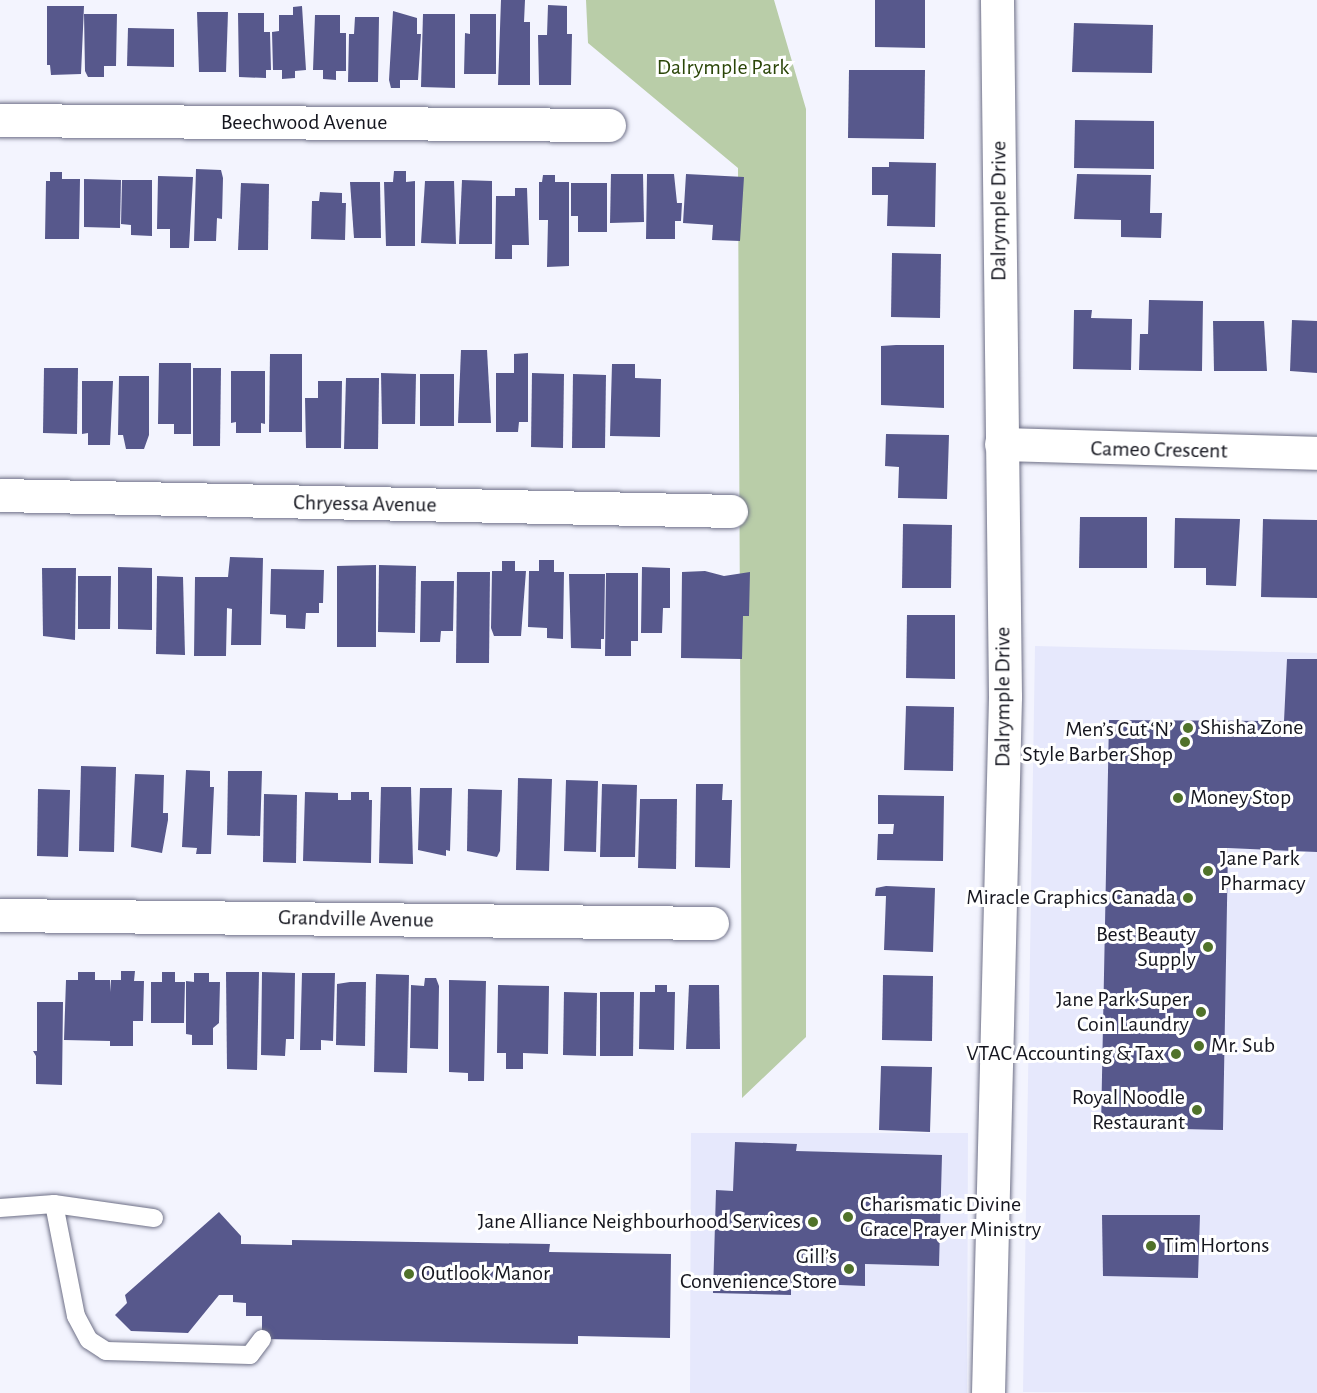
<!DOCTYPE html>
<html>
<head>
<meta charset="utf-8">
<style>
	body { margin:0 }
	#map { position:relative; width:1317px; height:1393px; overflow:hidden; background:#f3f4fe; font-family:"Alegreya Sans",sans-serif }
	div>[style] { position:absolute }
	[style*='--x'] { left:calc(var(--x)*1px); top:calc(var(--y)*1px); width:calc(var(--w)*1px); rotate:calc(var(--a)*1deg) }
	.built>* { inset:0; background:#e6e8fc }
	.green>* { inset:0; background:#b9cda8 }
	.building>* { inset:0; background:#57588c }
	.roads { filter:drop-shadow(0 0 2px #6e7087) drop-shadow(0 0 2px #6e7087) }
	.lane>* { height:18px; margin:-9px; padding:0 9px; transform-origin:9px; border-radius:9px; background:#fff }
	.street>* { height:33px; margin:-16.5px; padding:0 16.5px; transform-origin:16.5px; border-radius:16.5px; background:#fff }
	.dots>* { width:16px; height:16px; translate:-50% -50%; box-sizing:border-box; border:3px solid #fff; border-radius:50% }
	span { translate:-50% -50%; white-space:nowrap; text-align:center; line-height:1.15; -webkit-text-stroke:6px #fff; paint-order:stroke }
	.park-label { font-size:22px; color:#2b4608 }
	.street-label { font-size:22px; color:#15161f }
	.poi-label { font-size:22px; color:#15161f }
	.left { translate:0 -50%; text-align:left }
	.right { translate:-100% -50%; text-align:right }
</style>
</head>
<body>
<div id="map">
	<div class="built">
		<i style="clip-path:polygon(1035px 646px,1317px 653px,1317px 1393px,1023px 1392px)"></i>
		<i style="clip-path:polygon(691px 1133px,968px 1133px,967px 1393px,690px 1393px)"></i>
	</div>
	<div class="green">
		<i style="clip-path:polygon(586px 0,774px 0,806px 109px,806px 1037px,742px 1098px,738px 168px,588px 43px)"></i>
	</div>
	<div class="building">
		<i style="clip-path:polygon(501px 0,525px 0,524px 22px,530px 22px,530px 85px,498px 85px)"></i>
		<i style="clip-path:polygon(875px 0,925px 0,925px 48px,875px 47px)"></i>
		<i style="clip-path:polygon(548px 5px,567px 6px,567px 34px,572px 34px,571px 85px,539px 85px,538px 35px,547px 35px)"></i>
		<i style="clip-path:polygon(47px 6px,84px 6px,81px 74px,51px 75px,50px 65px,47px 65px)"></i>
		<i style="clip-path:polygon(302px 6px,306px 70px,295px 71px,295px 78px,282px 79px,282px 70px,273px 70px,272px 32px,279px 31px,279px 15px,293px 15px,293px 7px)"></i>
		<i style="clip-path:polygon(393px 11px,417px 18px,417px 34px,421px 34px,418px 80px,400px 80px,400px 88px,391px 88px,389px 80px)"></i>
		<i style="clip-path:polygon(197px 12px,228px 12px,226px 72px,199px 72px)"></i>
		<i style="clip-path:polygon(238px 13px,264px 13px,264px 32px,270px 32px,271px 70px,266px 70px,266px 78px,239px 77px)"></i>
		<i style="clip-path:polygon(84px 14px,117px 14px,116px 66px,104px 66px,104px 77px,88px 77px,85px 71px)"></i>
		<i style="clip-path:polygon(423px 14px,455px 14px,455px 88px,421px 87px)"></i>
		<i style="clip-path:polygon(470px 14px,496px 14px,496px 74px,464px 74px,465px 33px,470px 34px)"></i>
		<i style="clip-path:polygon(315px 15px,340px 15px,340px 33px,346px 33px,346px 71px,336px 71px,336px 80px,323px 79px,323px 70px,313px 70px)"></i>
		<i style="clip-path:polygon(355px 17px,379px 17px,378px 82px,348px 82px,349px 34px,354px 34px)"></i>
		<i style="clip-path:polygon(1074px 23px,1153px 25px,1152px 73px,1072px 72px)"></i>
		<i style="clip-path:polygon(128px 28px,174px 29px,174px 67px,127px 66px)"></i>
		<i style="clip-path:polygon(849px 70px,925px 70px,924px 139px,848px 138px)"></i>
		<i style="clip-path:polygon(1075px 120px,1154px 121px,1154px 169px,1074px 168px)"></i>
		<i style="clip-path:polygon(889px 162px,936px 163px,935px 227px,887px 226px,888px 195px,872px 195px,872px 167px,889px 167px)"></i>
		<i style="clip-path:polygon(196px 169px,221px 170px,223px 178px,222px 219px,217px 218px,216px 241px,194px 241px)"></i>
		<i style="clip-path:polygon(394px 171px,406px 171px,406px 182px,415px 181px,415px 246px,386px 246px,384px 182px,393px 182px)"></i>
		<i style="clip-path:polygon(50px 172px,62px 172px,62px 179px,80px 179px,79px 239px,45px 239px,46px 181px,50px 181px)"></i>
		<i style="clip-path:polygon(611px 174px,643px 174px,644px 222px,610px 223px)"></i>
		<i style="clip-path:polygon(647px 174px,674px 174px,677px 203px,682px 203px,681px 221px,675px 221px,675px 239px,646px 239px)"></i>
		<i style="clip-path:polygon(686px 174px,744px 177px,740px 241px,712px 240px,713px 225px,683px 223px)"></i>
		<i style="clip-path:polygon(1077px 174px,1151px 175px,1150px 213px,1162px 213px,1161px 238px,1121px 237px,1121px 220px,1074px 219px)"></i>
		<i style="clip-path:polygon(543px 175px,555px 175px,555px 182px,569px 182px,569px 266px,547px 267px,548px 220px,539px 220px,539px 182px,542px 182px)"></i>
		<i style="clip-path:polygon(158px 176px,193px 177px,189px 248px,170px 248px,170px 229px,157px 229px)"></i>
		<i style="clip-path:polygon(84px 179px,121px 180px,120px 228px,84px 227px)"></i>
		<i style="clip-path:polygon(122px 180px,152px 180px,152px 236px,131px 235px,131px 225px,121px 224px)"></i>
		<i style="clip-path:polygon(462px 180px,492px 181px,492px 244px,459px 244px)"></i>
		<i style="clip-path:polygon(425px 181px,454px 181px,456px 244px,421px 243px)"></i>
		<i style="clip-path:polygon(350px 182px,380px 182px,381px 238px,354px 238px)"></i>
		<i style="clip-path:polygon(241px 183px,269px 184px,268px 250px,238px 250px)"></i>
		<i style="clip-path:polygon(571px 183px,607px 183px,607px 232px,578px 232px,578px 216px,571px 216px)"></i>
		<i style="clip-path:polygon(515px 188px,527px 188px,529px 245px,512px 245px,512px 259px,495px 259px,496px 196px,515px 196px)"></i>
		<i style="clip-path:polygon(320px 192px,342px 193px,342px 203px,346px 203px,345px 240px,311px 239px,312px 201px,319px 201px)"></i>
		<i style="clip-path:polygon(892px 253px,941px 254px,940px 318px,891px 317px)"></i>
		<i style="clip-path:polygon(1149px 300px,1203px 301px,1202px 371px,1139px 370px,1140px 334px,1148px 334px)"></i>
		<i style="clip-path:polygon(1074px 310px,1092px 310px,1091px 318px,1132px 319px,1131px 370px,1073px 369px)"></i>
		<i style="clip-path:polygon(1292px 320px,1317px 321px,1317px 373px,1290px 371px)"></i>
		<i style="clip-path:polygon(1213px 321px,1264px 321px,1267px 371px,1214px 371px)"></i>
		<i style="clip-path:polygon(896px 345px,944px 345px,944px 408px,881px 405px,881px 346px)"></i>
		<i style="clip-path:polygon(461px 350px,487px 350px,491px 423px,458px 423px)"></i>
		<i style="clip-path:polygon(528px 353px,528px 422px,519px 422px,518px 432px,496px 432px,496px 373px,514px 373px,514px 354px)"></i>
		<i style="clip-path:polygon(270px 354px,302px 354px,302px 432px,269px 432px)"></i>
		<i style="clip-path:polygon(159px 363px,191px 363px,191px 434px,174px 434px,174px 424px,158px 424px)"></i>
		<i style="clip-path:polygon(612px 364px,635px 364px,635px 378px,661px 379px,660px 437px,610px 436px)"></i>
		<i style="clip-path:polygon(44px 368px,78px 368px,77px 434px,43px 433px)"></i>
		<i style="clip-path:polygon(193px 368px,221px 368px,220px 446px,193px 446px)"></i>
		<i style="clip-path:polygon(231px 371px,265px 371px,265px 424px,261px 423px,261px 433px,236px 433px,236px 422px,231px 423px)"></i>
		<i style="clip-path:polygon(381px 373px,416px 374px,415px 424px,382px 424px)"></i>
		<i style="clip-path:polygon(532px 373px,564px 374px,563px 448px,531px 447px)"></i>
		<i style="clip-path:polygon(420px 374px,454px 374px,454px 426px,420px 426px)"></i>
		<i style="clip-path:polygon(573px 374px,606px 375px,605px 448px,572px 448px)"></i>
		<i style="clip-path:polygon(119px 376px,149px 376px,149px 435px,144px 449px,126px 449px,123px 435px,118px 435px)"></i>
		<i style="clip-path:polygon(346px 378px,379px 378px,378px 449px,344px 449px)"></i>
		<i style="clip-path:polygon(82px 381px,113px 381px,110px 445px,88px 445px,88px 433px,82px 434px)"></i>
		<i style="clip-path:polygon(318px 381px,342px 381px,341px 448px,306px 448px,305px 398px,318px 398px)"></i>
		<i style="clip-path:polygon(886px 434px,949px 435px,947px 499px,898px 498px,899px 467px,885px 466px)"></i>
		<i style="clip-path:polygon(1080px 517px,1147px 517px,1147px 568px,1079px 568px)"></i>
		<i style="clip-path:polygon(1175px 518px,1240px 519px,1236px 586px,1206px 585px,1206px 568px,1174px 568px)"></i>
		<i style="clip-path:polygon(1263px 519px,1317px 520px,1317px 598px,1261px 597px)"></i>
		<i style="clip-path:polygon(903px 524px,952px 525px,951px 588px,902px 588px)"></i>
		<i style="clip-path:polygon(230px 557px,263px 558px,261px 645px,231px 645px,232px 609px,227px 608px,226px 656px,194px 656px,195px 577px,228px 577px)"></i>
		<i style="clip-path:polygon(539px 560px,554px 560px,554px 572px,564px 572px,563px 639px,547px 638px,547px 628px,528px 627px,529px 571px,539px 571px)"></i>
		<i style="clip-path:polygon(502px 561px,515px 561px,515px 571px,526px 571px,521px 636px,494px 636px,491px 628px,492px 571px,502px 571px)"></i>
		<i style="clip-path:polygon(376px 565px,376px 647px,337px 647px,337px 566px)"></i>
		<i style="clip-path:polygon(379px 565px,416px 566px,415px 633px,378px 632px)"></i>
		<i style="clip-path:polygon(118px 567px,152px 568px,152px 630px,118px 629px)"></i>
		<i style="clip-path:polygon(642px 567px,670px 568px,670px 608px,663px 608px,662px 633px,641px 633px)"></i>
		<i style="clip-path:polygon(42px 568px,76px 568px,75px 640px,43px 636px)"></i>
		<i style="clip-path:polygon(271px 569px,324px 570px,323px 603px,319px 603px,319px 613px,306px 613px,305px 629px,286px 628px,286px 615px,270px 614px)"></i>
		<i style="clip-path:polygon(705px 571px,724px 576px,750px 572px,749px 616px,743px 616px,742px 659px,681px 658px,682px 572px)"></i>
		<i style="clip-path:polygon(457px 572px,490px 572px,489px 663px,456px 663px)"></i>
		<i style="clip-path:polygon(606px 573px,638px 573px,638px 641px,631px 641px,631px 656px,605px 656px)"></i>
		<i style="clip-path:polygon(569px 574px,605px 574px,604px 639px,601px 639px,601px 649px,571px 648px)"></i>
		<i style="clip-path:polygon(78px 576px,111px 576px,110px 629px,78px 629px)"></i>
		<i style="clip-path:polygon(157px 576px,183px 577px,185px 655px,156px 654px)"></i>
		<i style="clip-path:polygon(421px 581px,454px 581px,453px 631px,441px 631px,440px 642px,420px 642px)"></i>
		<i style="clip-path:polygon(907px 615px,955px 615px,955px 679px,906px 678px)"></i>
		<i style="clip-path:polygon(1287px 659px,1317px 659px,1317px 852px,1228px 848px,1223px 1130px,1101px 1127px,1109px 720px,1284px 721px)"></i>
		<i style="clip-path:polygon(906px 706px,954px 707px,953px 771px,904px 770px)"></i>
		<i style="clip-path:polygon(81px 766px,116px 767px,114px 852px,79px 851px)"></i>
		<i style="clip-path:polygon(186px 770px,210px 771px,210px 787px,214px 787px,211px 854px,196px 854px,197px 848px,182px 847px)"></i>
		<i style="clip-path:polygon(228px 771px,262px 771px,260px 836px,227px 835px)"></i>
		<i style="clip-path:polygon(135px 774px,164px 775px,163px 813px,168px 813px,168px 820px,162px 853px,131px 847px)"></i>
		<i style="clip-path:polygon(518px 778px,552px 779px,549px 871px,516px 870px)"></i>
		<i style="clip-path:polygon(566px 780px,598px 781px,596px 852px,564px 851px)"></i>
		<i style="clip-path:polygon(602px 784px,637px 785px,635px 857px,600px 857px)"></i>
		<i style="clip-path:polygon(696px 784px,723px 784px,722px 800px,732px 800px,730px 868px,695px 867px)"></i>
		<i style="clip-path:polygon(381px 787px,411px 787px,413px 864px,379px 863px)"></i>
		<i style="clip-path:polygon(420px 788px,452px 788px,450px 851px,446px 850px,446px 856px,418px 850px)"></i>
		<i style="clip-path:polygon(38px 789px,70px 790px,68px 857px,37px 856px)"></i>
		<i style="clip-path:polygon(468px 789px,502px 790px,500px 851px,497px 857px,467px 851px)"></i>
		<i style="clip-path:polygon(305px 792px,338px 793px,338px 810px,338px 800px,351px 800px,351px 792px,369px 792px,369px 800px,372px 800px,371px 863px,303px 861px)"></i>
		<i style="clip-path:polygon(264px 794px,297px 795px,296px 863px,263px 862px)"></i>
		<i style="clip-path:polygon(878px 795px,944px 796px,943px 861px,877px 860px,878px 834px,893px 834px,894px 824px,878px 824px)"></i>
		<i style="clip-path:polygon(640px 799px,677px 799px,676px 869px,638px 868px)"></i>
		<i style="clip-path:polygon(886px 886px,935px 888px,933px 952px,884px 950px,886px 896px,875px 896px,876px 888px)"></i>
		<i style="clip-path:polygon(121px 971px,135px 971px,134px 981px,144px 981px,143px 1021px,133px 1021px,133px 1046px,110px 1046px,110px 1041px,64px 1040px,66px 980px,78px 980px,78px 972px,95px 972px,95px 980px,110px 980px,111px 992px,111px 980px,121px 980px)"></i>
		<i style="clip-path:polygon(162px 972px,175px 972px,175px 982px,185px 982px,184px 1023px,151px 1023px,151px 982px,162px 982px)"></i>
		<i style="clip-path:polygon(226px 972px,259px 972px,257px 1070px,227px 1069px)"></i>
		<i style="clip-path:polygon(262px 972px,295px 973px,294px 1039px,286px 1039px,285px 1056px,261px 1055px)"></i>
		<i style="clip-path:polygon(194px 973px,209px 973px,209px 982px,220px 982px,219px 1023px,213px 1028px,213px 1045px,192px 1045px,192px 1035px,186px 1034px,186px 981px,194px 982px)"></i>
		<i style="clip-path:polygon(302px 973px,335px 973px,333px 1041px,321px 1040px,321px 1050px,300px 1050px)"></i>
		<i style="clip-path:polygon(376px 974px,409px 975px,407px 1073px,374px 1072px)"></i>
		<i style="clip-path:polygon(883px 975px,933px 976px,932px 1041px,882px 1040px)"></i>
		<i style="clip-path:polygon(425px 978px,436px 978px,439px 986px,438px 1049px,410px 1048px,411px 985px,424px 986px)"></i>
		<i style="clip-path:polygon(449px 980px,486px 981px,484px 1081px,468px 1081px,468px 1073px,449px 1072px)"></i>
		<i style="clip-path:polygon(350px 982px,366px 982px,365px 1046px,336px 1045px,337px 984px)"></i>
		<i style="clip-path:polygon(498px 985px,549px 986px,548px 1054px,523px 1053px,523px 1069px,506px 1069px,506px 1053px,497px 1053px)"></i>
		<i style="clip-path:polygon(655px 985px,667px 985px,667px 992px,675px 992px,674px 1050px,639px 1049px,640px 992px,655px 992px)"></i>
		<i style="clip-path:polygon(689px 985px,719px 985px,720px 1049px,686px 1049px)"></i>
		<i style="clip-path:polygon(564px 992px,597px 993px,596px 1056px,563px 1055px)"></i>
		<i style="clip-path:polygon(600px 992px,634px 992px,633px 1056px,600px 1056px)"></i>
		<i style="clip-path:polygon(37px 1002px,63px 1002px,62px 1085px,36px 1084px,36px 1056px,33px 1051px,37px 1051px)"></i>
		<i style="clip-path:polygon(881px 1066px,932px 1067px,930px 1132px,879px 1130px)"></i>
		<i style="clip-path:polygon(735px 1142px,797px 1144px,796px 1151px,942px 1155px,939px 1266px,865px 1264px,865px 1286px,791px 1283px,791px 1295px,713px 1293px,716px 1190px,733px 1191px)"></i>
		<i style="clip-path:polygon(219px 1212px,241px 1236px,241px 1244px,292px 1245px,292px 1240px,550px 1244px,549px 1252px,671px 1254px,670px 1338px,578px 1336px,578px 1344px,262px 1339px,262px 1316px,246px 1316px,246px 1303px,233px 1302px,233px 1295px,219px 1295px,188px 1333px,131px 1331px,115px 1315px,127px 1303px,125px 1295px)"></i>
		<i style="clip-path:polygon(1102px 1215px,1200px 1215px,1198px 1278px,1103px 1276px)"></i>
	</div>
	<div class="roads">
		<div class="lane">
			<i style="--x:54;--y:1204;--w:114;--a:78.9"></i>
			<i style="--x:76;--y:1316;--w:27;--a:62"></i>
			<i style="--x:89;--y:1340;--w:20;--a:33"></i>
			<i style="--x:106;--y:1351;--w:144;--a:1.6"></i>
			<i style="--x:250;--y:1355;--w:20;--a:-53"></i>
			<i style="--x:0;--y:1208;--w:54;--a:-4.2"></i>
			<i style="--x:54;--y:1204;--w:101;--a:8"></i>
		</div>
		<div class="street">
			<i style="--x:0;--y:120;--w:609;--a:0.47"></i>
			<i style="--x:1001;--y:444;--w:316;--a:1.6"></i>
			<i style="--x:0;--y:495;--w:731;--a:1.25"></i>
			<i style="--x:0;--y:915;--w:712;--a:0.64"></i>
			<i style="--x:988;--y:1393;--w:697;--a:-88.6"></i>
			<i style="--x:1005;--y:696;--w:696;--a:-90.66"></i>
		</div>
	</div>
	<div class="dots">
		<i style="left:1188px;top:728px;background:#50722a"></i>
		<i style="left:1185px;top:742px;background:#50722a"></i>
		<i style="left:1178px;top:798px;background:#50722a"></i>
		<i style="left:1208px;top:871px;background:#50722a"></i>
		<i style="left:1188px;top:898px;background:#50722a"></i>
		<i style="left:1208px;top:947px;background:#50722a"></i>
		<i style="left:1201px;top:1012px;background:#50722a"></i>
		<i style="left:1199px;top:1046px;background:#50722a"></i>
		<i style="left:1176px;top:1054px;background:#50722a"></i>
		<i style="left:1197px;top:1110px;background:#50722a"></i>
		<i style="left:848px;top:1217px;background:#50722a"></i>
		<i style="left:813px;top:1222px;background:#50722a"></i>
		<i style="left:1151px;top:1246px;background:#50722a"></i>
		<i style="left:849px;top:1269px;background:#50722a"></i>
		<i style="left:409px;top:1274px;background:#50722a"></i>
	</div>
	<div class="park-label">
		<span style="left:723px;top:68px">Dalrymple Park</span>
	</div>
	<div class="street-label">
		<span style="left:304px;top:123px">Beechwood Avenue</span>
		<span style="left:999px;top:211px;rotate:-90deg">Dalrymple Drive</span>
		<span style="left:1159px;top:450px;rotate:1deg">Cameo Crescent</span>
		<span style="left:365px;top:504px;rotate:1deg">Chryessa Avenue</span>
		<span style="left:1003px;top:697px;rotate:-90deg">Dalrymple Drive</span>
		<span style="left:356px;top:919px;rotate:1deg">Grandville Avenue</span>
	</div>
	<div class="poi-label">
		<span class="left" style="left:1200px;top:728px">Shisha Zone</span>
		<span class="right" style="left:1173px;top:742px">Men’s Cut ‘N’<br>Style Barber Shop</span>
		<span class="left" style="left:1190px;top:798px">Money Stop</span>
		<span class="left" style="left:1220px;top:871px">Jane Park<br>Pharmacy</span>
		<span class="right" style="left:1176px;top:898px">Miracle Graphics Canada</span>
		<span class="right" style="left:1196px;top:947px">Best Beauty<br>Supply</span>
		<span class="right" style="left:1189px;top:1012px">Jane Park Super<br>Coin Laundry</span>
		<span class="left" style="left:1211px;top:1046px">Mr. Sub</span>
		<span class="right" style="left:1164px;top:1054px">VTAC Accounting &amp; Tax</span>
		<span class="right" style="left:1185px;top:1110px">Royal Noodle<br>Restaurant</span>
		<span class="left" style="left:860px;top:1217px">Charismatic Divine<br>Grace Prayer Ministry</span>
		<span class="right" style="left:801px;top:1222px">Jane Alliance Neighbourhood Services</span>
		<span class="left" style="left:1163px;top:1246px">Tim Hortons</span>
		<span class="right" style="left:837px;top:1269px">Gill’s<br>Convenience Store</span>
		<span class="left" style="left:421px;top:1274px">Outlook Manor</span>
	</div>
</div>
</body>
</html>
